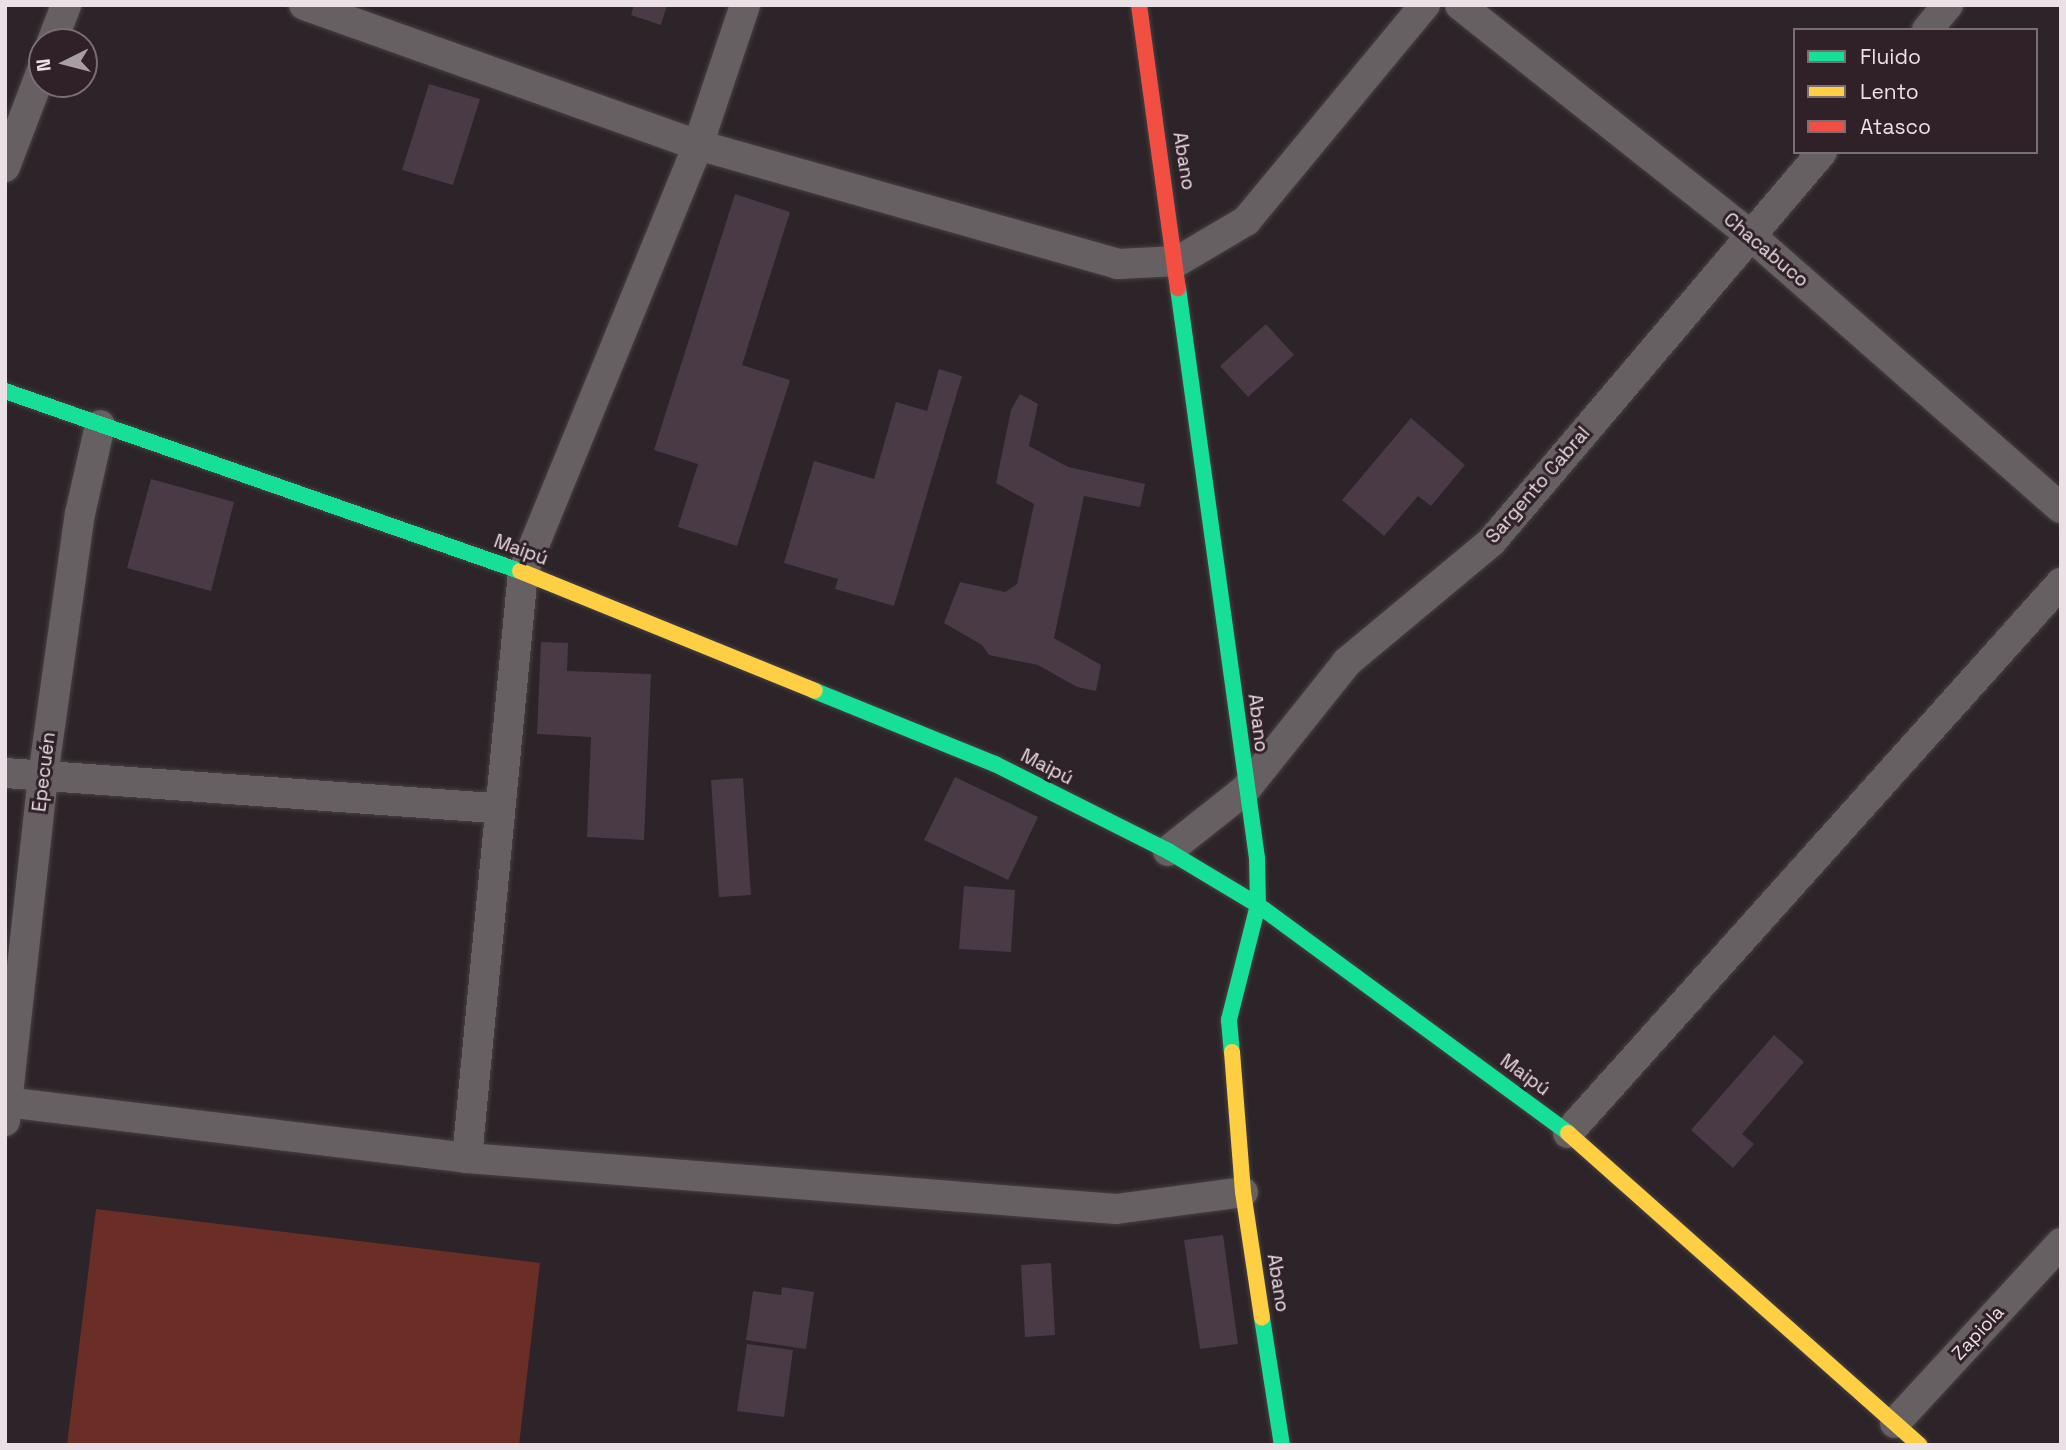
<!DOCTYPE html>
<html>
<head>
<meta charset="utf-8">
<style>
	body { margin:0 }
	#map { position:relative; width:2066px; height:1450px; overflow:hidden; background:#2c2428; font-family:"Space Grotesk",sans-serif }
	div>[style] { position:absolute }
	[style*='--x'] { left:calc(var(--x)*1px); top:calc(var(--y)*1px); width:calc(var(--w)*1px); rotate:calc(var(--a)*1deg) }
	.green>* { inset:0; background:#6a2e27 }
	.building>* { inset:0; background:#493a46 }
	.roads { filter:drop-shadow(0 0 2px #474043) drop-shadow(0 0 2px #474043) }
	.street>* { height:30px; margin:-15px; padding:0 15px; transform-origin:15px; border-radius:15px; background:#676063 }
	.fast>* { height:16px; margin:-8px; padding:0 8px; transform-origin:8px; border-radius:8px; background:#16e098 }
	.slow>* { height:16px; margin:-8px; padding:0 8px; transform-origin:8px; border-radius:8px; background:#ffcf43 }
	.jam>* { height:16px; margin:-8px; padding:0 8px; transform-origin:8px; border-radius:8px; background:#f24e42 }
	span { translate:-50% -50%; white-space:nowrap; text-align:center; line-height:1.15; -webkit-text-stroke:6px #302028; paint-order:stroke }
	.street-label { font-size:19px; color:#ebe0e5 }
	.frame { position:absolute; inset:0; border:7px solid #ebe0e5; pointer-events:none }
	.legend { position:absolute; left:1793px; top:28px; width:245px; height:126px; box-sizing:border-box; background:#302028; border:2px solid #7b6d74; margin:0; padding:9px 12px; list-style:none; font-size:21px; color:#ebe0e5 }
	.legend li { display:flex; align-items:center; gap:14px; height:35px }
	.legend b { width:35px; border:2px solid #7b6d74 }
	.north { position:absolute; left:28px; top:28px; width:70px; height:70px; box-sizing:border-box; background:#302028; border:2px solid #7b6d74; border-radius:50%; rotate:264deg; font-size:19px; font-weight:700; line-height:28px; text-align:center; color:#ebe0e5 }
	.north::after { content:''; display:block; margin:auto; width:24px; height:32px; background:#a89ea3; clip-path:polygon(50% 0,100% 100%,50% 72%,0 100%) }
</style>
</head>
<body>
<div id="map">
	<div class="green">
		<i style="clip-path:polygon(96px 1209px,540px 1263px,519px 1445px,67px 1445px)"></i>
	</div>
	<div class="building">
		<i style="clip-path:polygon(634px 5px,667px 5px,661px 25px,631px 15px)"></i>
		<i style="clip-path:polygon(429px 84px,480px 99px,453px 185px,402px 170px)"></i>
		<i style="clip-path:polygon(735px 194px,790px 212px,742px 365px,790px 380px,737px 546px,678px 527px,698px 464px,654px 450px)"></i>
		<i style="clip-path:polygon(1266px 324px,1294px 355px,1248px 397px,1220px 366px)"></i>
		<i style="clip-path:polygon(939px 369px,962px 376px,894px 606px,835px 589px,838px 579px,784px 563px,814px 461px,874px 479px,896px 402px,927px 411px)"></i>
		<i style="clip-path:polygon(1020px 394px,1038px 404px,1029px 446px,1068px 467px,1145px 484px,1140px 507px,1084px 496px,1054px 638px,1101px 665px,1096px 691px,1077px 687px,1038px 665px,989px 655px,982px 645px,944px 623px,960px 582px,1005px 592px,1017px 584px,1034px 504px,996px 483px,1011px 410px)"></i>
		<i style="clip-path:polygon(1411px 418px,1465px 465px,1431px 506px,1418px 496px,1384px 536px,1342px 500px)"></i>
		<i style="clip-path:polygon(151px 479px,234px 502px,211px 591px,127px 568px)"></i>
		<i style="clip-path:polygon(541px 642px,568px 643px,567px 671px,651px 674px,644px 840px,587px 837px,591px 737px,537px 734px)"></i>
		<i style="clip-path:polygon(955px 777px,1038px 817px,1008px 880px,924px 840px)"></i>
		<i style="clip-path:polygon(743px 778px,751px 895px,719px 897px,711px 780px)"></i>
		<i style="clip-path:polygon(964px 886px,1015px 890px,1011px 952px,959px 949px)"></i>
		<i style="clip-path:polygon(1774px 1035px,1804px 1062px,1742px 1134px,1754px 1144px,1733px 1168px,1691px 1130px)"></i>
		<i style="clip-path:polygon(1223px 1235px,1238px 1344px,1200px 1349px,1184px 1240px)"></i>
		<i style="clip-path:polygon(1051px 1263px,1055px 1335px,1025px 1337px,1021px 1265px)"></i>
		<i style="clip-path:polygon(782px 1287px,814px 1292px,806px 1349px,746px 1340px,753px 1291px,781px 1295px)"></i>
		<i style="clip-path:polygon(747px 1344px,793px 1350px,784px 1417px,737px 1411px)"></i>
	</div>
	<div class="roads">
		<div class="street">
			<i style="--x:304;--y:5;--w:418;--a:19.6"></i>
			<i style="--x:698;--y:145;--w:437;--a:15.8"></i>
			<i style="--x:1118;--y:264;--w:60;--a:-2.9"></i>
			<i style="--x:1178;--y:261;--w:79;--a:-30.5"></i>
			<i style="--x:1246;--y:221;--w:281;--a:-50.4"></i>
			<i style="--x:1460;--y:5;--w:372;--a:38.4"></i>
			<i style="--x:1751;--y:236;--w:412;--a:41.3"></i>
			<i style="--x:1927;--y:30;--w:33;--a:-50"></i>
			<i style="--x:52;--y:42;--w:40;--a:-69"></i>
			<i style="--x:5;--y:167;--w:104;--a:-69.1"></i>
			<i style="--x:5;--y:773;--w:494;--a:4.1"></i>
			<i style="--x:1168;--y:851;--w:98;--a:-38.4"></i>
			<i style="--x:1245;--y:790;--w:164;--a:-51.4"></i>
			<i style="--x:1347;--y:662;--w:189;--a:-39.8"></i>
			<i style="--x:1492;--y:541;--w:510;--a:-49.69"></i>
			<i style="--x:5;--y:1102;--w:465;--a:6.9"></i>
			<i style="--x:467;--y:1158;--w:651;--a:4.49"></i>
			<i style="--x:1116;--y:1209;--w:128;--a:-7.6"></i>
			<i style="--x:5;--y:1121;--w:347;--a:-83.7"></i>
			<i style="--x:43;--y:776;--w:265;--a:-82"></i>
			<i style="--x:80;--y:514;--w:91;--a:-77.3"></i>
			<i style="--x:1568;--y:1133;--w:739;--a:-48.13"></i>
			<i style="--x:467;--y:1158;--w:589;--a:-84.54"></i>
			<i style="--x:523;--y:572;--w:461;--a:-67.7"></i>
			<i style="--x:698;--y:145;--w:148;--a:-71.4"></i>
			<i style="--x:1895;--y:1423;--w:245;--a:-47.3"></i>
		</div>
		<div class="fast">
			<i style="--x:1178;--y:288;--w:575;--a:82.11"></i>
			<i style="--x:1257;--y:858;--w:47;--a:88.8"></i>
			<i style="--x:1258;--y:905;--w:119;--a:104.2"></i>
			<i style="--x:1229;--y:1020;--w:32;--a:85"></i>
			<i style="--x:5;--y:391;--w:546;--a:19.27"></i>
			<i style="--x:815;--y:691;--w:194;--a:22.1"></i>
			<i style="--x:995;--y:764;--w:194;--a:26.7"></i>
			<i style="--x:1168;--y:851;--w:105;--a:31"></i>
			<i style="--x:1258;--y:905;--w:385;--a:36.3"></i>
			<i style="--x:1262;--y:1318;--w:129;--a:81.1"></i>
		</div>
		<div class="slow">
			<i style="--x:520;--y:571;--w:318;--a:22.1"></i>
			<i style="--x:1232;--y:1052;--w:140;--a:85.5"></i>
			<i style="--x:1243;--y:1192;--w:127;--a:81.4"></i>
			<i style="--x:1568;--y:1133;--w:470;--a:41.6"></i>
		</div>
		<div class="jam">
			<i style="--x:1139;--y:5;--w:286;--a:82.2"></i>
		</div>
	</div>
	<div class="street-label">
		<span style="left:1184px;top:161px;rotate:81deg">Abano</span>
		<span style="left:1766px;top:250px;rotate:40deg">Chacabuco</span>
		<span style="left:1538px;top:485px;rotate:-49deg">Sargento Cabral</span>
		<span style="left:521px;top:550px;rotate:20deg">Maipú</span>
		<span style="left:1258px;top:723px;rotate:83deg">Abano</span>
		<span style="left:1047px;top:767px;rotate:27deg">Maipú</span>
		<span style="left:44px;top:772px;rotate:-83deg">Epecuén</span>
		<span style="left:1525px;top:1075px;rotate:36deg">Maipú</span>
		<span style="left:1278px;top:1283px;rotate:81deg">Abano</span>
		<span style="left:1978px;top:1333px;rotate:-47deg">Zapiola</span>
	</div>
	<div class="frame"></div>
	<ul class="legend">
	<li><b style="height:9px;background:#16e098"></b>Fluido</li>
	<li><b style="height:9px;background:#ffcf43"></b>Lento</li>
	<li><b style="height:9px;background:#f24e42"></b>Atasco</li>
	</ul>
	<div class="north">N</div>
</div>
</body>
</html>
